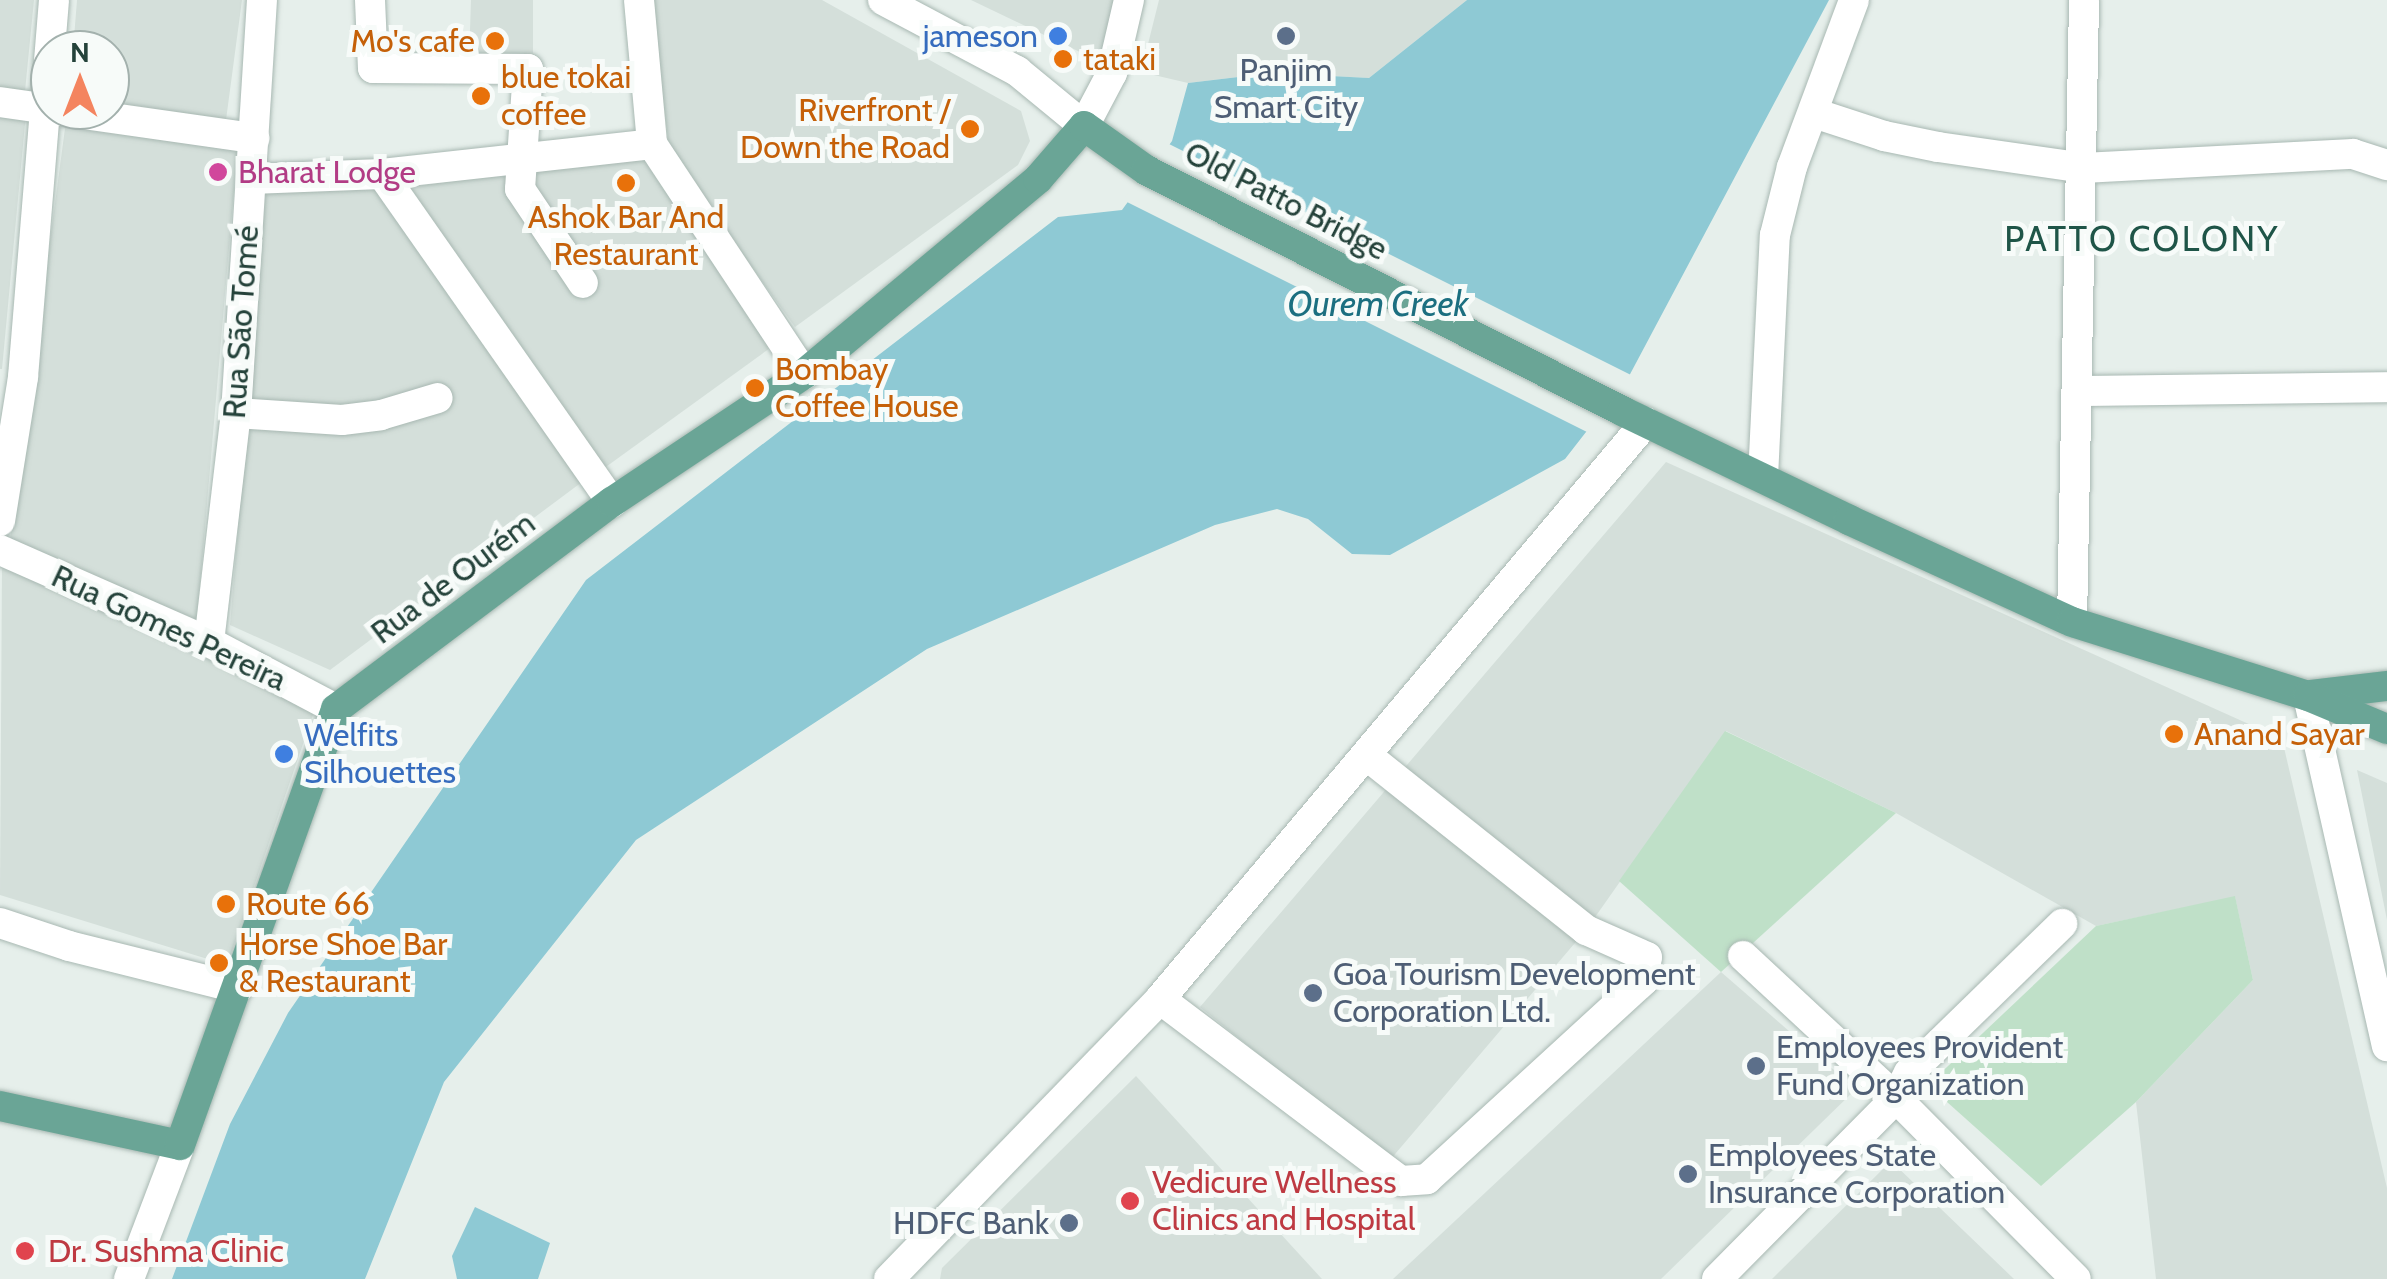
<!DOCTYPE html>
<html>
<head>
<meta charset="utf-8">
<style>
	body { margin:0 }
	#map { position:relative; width:2387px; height:1279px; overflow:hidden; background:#e6efeb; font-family:Cabin,sans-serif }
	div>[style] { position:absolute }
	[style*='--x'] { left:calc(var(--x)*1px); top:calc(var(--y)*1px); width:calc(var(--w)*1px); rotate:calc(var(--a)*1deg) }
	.built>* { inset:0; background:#d4dfda }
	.green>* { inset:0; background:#bfe0c8 }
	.water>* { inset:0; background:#8ec9d4 }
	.pier>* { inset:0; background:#e6efeb }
	.roads { filter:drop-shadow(0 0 2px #a8b8b2) drop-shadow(0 0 2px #a8b8b2) }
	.minor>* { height:30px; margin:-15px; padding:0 15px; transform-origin:15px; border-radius:15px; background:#fff }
	.major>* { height:30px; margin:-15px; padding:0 15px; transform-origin:15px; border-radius:15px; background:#6aa596 }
	.dots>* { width:28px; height:28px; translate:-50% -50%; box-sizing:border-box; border:5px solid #f7fbf9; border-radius:50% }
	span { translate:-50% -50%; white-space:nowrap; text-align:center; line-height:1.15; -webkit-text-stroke:10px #f7fbf9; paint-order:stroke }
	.shop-label { font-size:32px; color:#366cbe }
	.right { translate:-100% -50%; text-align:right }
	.left { translate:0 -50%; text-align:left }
	.food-label { font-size:32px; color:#c56008 }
	.service-label { font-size:32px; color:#4e5e75 }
	.hotel-label { font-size:32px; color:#b23c85 }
	.street-label { font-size:32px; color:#24423a }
	.health-label { font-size:32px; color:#be3a42 }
	.neighbourhood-label { font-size:35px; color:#1f5548; letter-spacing:2.5px }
	.water-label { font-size:35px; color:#1c6f80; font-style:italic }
	.north { position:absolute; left:30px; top:30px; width:100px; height:100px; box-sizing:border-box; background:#f7fbf9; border:2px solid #a3b1ad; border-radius:50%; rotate:0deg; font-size:28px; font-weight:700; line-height:40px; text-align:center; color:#24423a }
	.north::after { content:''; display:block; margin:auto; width:35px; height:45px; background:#f4845f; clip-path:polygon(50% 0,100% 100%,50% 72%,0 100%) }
</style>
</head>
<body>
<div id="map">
	<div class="built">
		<i style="clip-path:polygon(0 0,34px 0,25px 91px,0 88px)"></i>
		<i style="clip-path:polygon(77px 0,242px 0,226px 120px,110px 106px,110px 50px,73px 50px)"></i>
		<i style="clip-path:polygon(471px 0,533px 0,533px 58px,469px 60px)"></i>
		<i style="clip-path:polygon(650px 0,822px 0,1021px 111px,1030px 141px,1018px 165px,795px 327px,670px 154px)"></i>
		<i style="clip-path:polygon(971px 0,1114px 0,1103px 63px)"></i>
		<i style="clip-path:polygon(1159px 0,1467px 0,1369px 78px,1273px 73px,1188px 83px,1141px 72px)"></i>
		<i style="clip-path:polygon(0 110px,26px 113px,2px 369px,0 369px)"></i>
		<i style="clip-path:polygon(66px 121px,238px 143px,197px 620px,10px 540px)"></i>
		<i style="clip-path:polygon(641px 154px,777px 343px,603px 469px,410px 187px)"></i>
		<i style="clip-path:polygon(375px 187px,586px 479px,330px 670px,230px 625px,266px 188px)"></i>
		<i style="clip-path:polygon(1666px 462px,2282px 739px,2387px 1188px,2387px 1279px,2156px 1279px,2136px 1102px,2253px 980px,2235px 897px,2096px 926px,1896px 813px,1726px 731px,1586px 930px,1390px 1160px,1200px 1007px)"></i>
		<i style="clip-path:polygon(2px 563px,315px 709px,227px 965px,0 895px)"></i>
		<i style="clip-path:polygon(2357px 770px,2387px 783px,2387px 920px)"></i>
		<i style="clip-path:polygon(1721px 972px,1856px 1089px,1661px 1279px,1393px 1279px)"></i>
		<i style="clip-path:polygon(1136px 1076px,1322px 1279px,940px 1279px,942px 1268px)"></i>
		<i style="clip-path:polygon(1891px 1161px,2014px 1279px,1772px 1279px)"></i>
	</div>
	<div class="green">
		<i style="clip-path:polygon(1725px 731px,1896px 813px,1721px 972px,1619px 881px)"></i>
		<i style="clip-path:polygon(2235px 896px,2253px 980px,2136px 1102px,2041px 1186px,1928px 1085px,2096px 926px)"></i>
	</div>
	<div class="water">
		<i style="clip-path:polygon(1467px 0,1829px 0,1628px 378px,1565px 459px,1390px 555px,1352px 554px,1308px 519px,1277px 509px,1215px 525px,927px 649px,636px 840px,444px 1082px,365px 1279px,172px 1279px,230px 1124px,288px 1013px,586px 580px,1058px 217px,1122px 210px,1172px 141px,1188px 83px,1273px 73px,1369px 78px)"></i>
		<i style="clip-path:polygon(475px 1207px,550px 1243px,538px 1279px,457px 1279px,452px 1256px)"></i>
	</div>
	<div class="pier">
		<i style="clip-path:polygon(1165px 142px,1631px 375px,1620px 397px,1591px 434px,1123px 200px)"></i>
	</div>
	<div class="roads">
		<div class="minor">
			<i style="--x:370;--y:0;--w:68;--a:87.5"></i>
			<i style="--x:373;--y:68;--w:155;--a:0.4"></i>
			<i style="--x:528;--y:69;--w:120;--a:93.8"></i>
			<i style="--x:520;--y:189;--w:113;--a:56.2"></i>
			<i style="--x:639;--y:0;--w:145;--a:84.8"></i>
			<i style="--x:652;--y:144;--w:276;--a:56.5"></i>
			<i style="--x:883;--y:0;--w:152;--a:27.9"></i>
			<i style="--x:1017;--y:71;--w:87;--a:39.4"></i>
			<i style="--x:1084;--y:126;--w:60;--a:-62.2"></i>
			<i style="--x:1112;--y:73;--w:75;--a:-76.9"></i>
			<i style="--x:0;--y:102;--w:257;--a:8.1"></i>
			<i style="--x:1814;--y:113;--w:74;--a:18.2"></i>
			<i style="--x:1884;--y:136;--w:55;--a:11.5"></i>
			<i style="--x:1938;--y:147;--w:147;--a:8.2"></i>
			<i style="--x:2083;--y:168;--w:270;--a:-3"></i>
			<i style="--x:2353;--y:154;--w:36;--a:18"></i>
			<i style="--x:382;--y:174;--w:401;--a:55"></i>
			<i style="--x:251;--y:179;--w:131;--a:-2.2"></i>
			<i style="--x:382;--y:174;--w:272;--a:-6.3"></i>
			<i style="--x:2079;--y:391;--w:308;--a:-0.7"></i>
			<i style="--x:236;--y:413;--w:106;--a:3.8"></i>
			<i style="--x:342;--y:420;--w:39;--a:-7"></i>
			<i style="--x:381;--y:415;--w:59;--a:-16.6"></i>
			<i style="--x:1763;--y:477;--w:242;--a:-87.2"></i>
			<i style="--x:1775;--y:235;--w:70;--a:-76"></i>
			<i style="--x:1792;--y:167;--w:178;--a:-69.6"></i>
			<i style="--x:0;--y:521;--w:146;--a:-80.9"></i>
			<i style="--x:23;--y:377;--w:378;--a:-85.3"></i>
			<i style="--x:0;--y:550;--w:228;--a:23.8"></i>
			<i style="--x:209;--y:642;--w:144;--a:27.8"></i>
			<i style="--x:2072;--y:622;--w:622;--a:-88.89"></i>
			<i style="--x:209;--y:642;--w:231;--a:-83.3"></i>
			<i style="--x:236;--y:413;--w:414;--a:-86.4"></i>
			<i style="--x:2308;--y:696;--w:359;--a:77.3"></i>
			<i style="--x:0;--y:923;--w:73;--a:18.4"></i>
			<i style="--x:69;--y:946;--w:174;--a:14"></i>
			<i style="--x:1743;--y:956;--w:209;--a:42.9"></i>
			<i style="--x:1896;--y:1098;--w:255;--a:45.2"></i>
			<i style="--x:1160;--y:999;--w:302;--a:37.1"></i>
			<i style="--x:1401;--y:1181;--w:26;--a:-4"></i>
			<i style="--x:1427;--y:1179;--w:294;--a:-42.5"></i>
			<i style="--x:1644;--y:980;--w:23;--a:-83"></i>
			<i style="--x:1647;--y:957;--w:67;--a:-156.1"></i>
			<i style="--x:1586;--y:930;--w:280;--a:-141.5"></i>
			<i style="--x:129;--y:1279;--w:143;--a:-69.2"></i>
			<i style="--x:889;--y:1279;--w:390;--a:-45.9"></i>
			<i style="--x:1160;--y:999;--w:754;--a:-49.89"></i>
			<i style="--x:1717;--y:1279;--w:255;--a:-45.3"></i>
			<i style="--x:1896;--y:1098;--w:28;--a:-63"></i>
			<i style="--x:1909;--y:1073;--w:214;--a:-44.2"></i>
		</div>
		<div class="major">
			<i style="--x:2311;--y:695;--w:77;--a:-6.8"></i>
			<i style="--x:0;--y:1106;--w:184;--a:12.2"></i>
			<i style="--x:180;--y:1145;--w:463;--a:-70.3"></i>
			<i style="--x:336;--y:709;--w:345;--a:-36.9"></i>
			<i style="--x:612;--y:502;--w:231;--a:-33.7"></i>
			<i style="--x:804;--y:374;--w:305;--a:-39.8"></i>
			<i style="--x:1038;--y:179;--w:70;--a:-49"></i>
			<i style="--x:1084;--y:126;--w:76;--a:35.4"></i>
			<i style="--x:1146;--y:170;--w:534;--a:26.85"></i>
			<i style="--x:1622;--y:411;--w:252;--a:25.6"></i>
			<i style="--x:1849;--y:520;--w:245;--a:24.6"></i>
			<i style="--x:2072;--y:622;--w:247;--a:17.4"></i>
			<i style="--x:2308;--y:696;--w:86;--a:22.7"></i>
		</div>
	</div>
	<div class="dots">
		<i style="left:1058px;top:36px;background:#3f7fe0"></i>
		<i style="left:1286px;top:36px;background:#5c6f8a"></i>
		<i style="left:495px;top:41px;background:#e8710a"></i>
		<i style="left:1063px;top:59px;background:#e8710a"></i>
		<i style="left:481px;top:96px;background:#e8710a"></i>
		<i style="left:970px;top:129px;background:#e8710a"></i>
		<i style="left:218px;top:172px;background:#d1479c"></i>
		<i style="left:626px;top:183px;background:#e8710a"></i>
		<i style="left:755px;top:388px;background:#e8710a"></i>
		<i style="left:2174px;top:734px;background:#e8710a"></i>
		<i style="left:284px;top:754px;background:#3f7fe0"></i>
		<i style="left:226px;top:904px;background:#e8710a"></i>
		<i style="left:219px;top:963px;background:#e8710a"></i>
		<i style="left:1313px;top:993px;background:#5c6f8a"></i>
		<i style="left:1756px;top:1066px;background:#5c6f8a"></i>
		<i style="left:1688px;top:1174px;background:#5c6f8a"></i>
		<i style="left:1130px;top:1201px;background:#e0444e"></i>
		<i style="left:1069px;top:1223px;background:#5c6f8a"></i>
		<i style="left:25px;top:1251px;background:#e0444e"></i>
	</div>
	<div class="shop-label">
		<span class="right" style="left:1038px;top:36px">jameson</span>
		<span class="left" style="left:304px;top:754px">Welfits<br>Silhouettes</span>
	</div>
	<div class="food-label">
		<span class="right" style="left:475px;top:41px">Mo's cafe</span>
		<span class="left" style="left:1083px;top:59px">tataki</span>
		<span class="left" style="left:501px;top:96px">blue tokai<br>coffee</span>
		<span class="right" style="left:950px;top:129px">Riverfront /<br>Down the Road</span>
		<span style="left:626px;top:236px">Ashok Bar And<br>Restaurant</span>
		<span class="left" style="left:775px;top:388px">Bombay<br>Coffee House</span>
		<span class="left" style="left:2194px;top:734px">Anand Sayar</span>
		<span class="left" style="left:246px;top:904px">Route 66</span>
		<span class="left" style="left:239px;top:963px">Horse Shoe Bar<br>&amp; Restaurant</span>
	</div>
	<div class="service-label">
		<span style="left:1286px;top:89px">Panjim<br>Smart City</span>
		<span class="left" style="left:1333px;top:993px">Goa Tourism Development<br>Corporation Ltd.</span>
		<span class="left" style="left:1776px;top:1066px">Employees Provident<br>Fund Organization</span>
		<span class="left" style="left:1708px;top:1174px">Employees State<br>Insurance Corporation</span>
		<span class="right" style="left:1049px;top:1223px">HDFC Bank</span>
	</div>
	<div class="hotel-label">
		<span class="left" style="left:238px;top:172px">Bharat Lodge</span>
	</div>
	<div class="street-label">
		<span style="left:1286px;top:201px;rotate:27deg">Old Patto Bridge</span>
		<span style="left:241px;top:322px;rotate:-86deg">Rua São Tomé</span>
		<span style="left:453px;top:578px;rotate:-37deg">Rua de Ourém</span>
		<span style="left:169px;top:628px;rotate:25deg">Rua Gomes Pereira</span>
	</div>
	<div class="health-label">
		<span class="left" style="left:1152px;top:1201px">Vedicure Wellness<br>Clinics and Hospital</span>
		<span class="left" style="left:48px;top:1251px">Dr. Sushma Clinic</span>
	</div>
	<div class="neighbourhood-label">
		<span style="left:2142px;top:239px">PATTO COLONY</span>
	</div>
	<div class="water-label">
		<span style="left:1378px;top:304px">Ourem Creek</span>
	</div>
	<div class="north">N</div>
</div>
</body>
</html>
